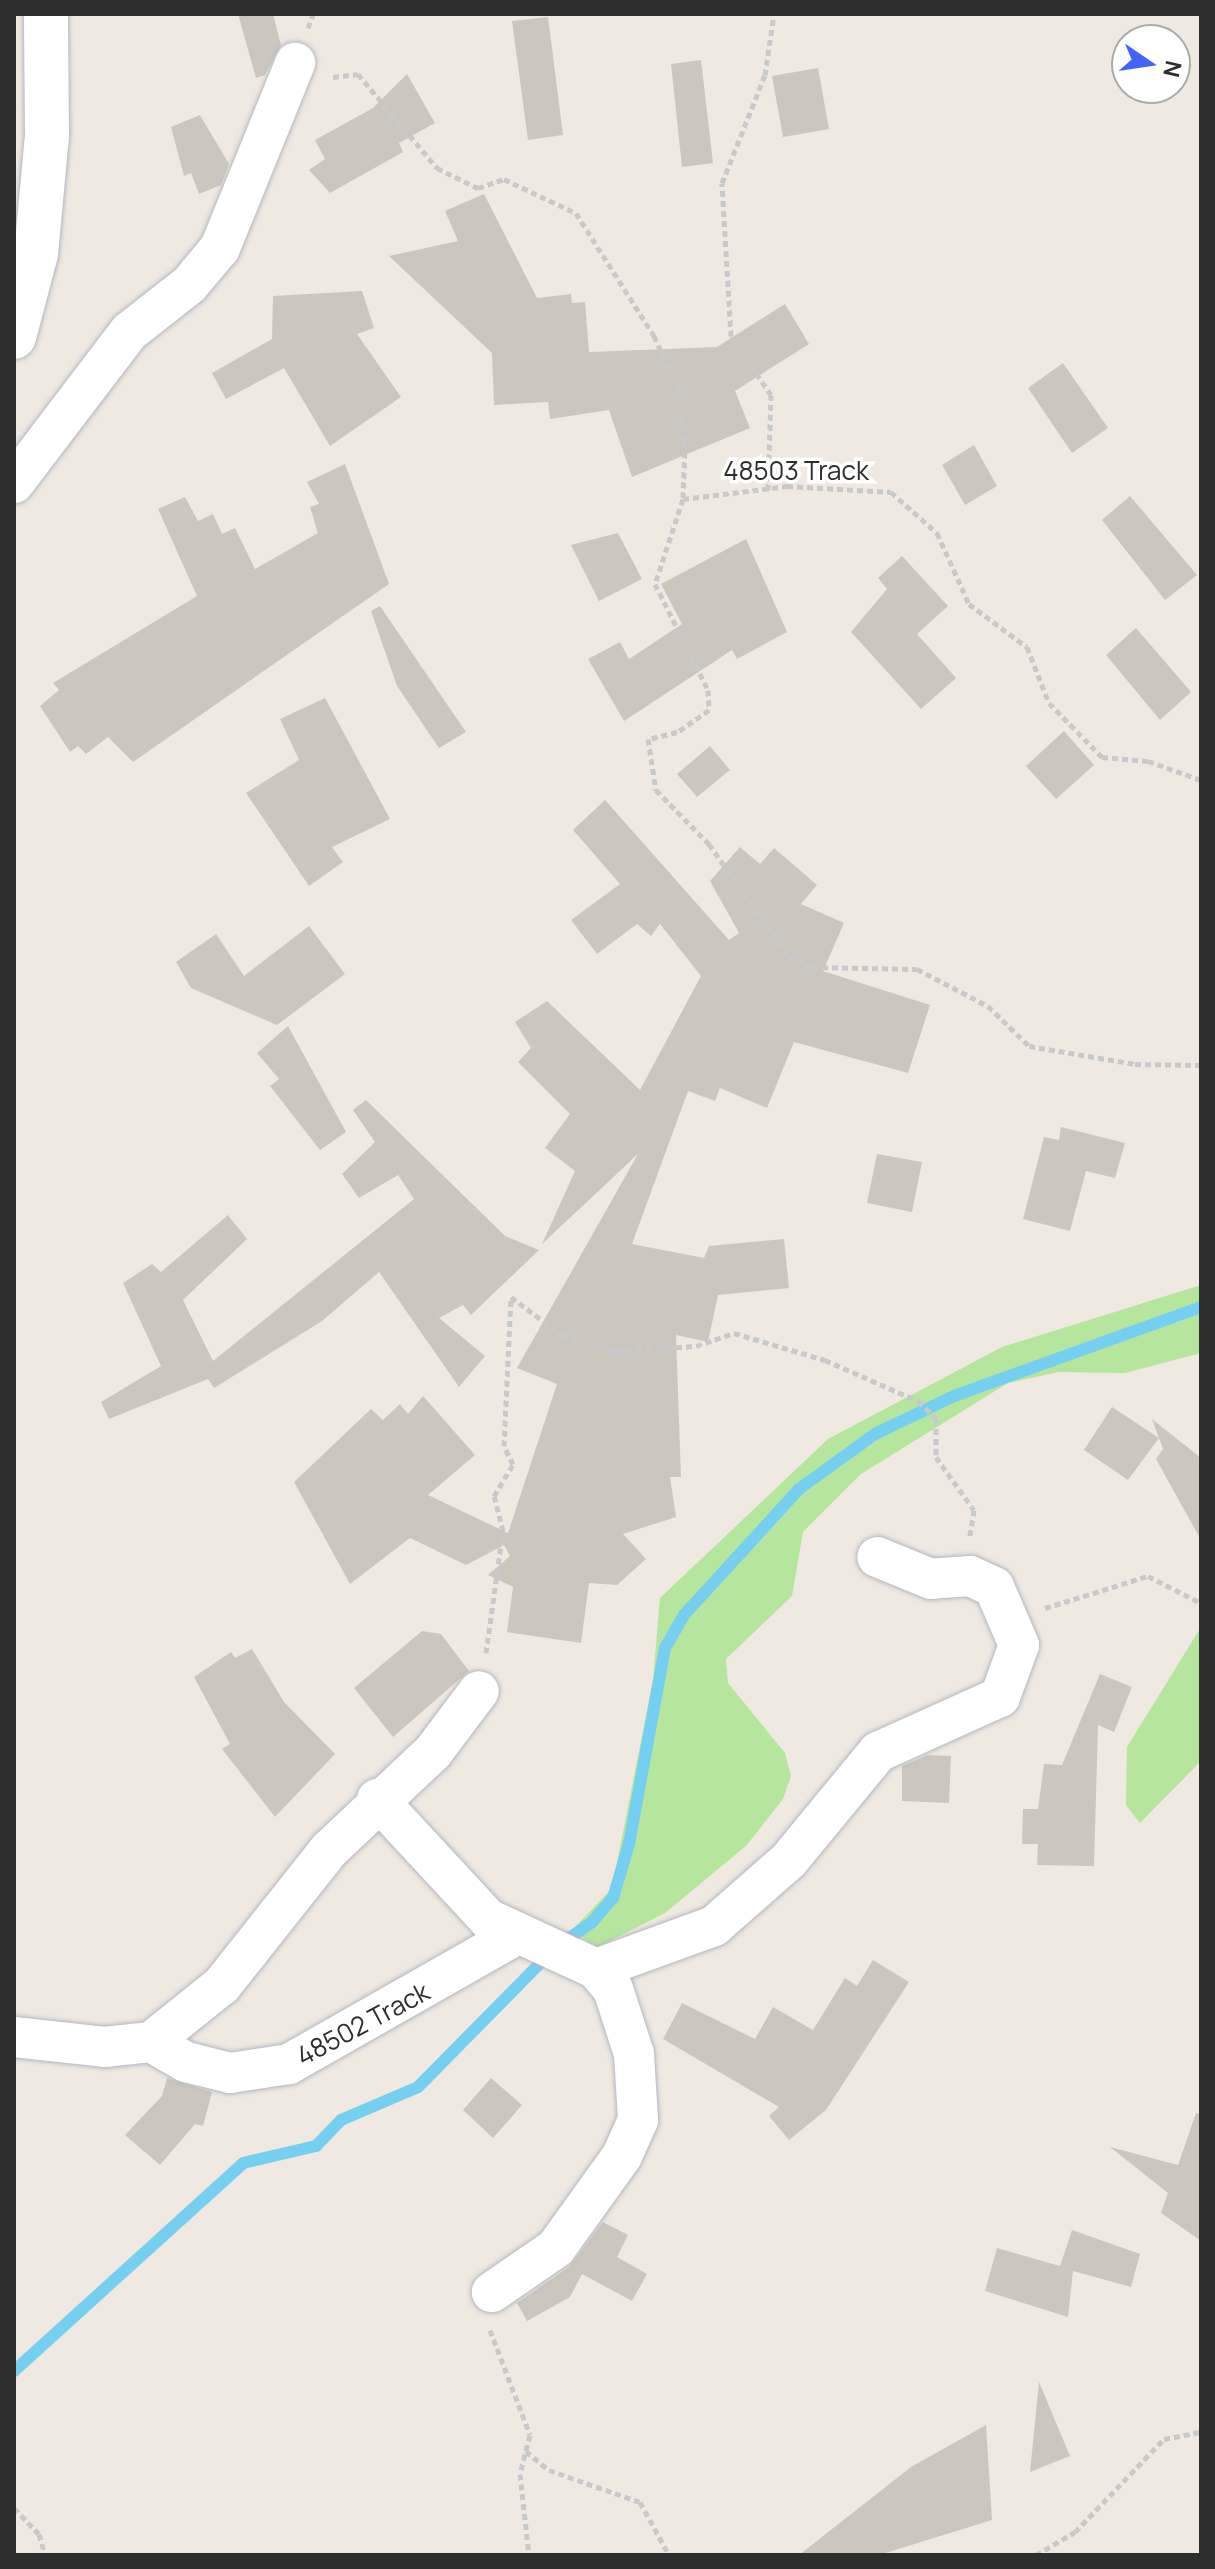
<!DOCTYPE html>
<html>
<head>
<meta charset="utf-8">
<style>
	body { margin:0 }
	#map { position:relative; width:1215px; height:2569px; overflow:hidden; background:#efe9e1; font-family:Manrope,sans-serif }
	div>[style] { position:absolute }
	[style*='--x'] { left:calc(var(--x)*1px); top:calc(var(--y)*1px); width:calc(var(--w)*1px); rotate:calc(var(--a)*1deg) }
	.green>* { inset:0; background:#b6e59e }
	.stream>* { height:12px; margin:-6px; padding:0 6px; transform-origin:6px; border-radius:6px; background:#75cff0 }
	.building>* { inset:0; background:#cbc7bf }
	.path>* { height:5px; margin-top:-2.5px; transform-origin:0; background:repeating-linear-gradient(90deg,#c9c9c9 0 6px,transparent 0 10px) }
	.roads { filter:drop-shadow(0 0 2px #b4b7c1) drop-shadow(0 0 2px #b4b7c1) }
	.street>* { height:40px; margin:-20px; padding:0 20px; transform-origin:20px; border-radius:20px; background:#fff }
	.secondary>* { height:44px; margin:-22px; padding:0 22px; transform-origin:22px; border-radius:22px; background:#fff }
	span { translate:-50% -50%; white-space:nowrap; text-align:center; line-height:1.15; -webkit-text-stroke:7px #fff; paint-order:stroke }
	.street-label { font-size:26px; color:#2e2e2e }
	.frame { position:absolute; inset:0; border:16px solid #2e2e2e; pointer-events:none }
	.north { position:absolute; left:1111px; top:24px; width:80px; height:80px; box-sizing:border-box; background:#fff; border:2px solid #ababab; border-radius:50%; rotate:103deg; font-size:22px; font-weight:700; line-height:32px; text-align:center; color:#2e2e2e }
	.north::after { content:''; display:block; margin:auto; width:28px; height:36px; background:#4264fb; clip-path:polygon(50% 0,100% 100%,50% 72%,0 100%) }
</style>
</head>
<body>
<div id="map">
	<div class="green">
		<i style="clip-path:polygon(1201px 1285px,1201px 1353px,1125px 1373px,1059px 1372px,1008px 1383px,861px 1474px,803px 1532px,792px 1596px,726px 1659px,728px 1683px,785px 1753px,791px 1776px,783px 1799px,746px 1846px,665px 1913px,598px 1947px,579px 1936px,576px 1926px,612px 1888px,653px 1680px,660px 1598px,828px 1439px,1002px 1347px)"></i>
		<i style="clip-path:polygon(1201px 1627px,1201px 1761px,1140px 1823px,1126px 1805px,1127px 1747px)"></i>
	</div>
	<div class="stream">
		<i style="--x:14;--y:2371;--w:309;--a:-42.2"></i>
		<i style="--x:243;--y:2163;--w:75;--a:-13.1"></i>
		<i style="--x:316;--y:2146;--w:36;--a:-46"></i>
		<i style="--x:341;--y:2120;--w:84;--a:-23.2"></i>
		<i style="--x:418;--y:2087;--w:194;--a:-45.4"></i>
		<i style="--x:554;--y:1949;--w:47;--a:-35.4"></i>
		<i style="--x:592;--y:1922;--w:32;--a:-49"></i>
		<i style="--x:613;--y:1898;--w:56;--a:-73.5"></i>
		<i style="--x:629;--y:1844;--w:199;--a:-79.6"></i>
		<i style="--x:665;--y:1648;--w:38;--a:-60"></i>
		<i style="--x:684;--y:1615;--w:171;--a:-47.6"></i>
		<i style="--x:799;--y:1489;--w:94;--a:-35.9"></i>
		<i style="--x:875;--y:1434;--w:88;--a:-25.7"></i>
		<i style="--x:954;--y:1396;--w:263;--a:-19.8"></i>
	</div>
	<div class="building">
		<i style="clip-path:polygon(238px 14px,273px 14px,281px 45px,265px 75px,256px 78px)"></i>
		<i style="clip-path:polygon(548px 17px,563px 135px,528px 140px,512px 21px)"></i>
		<i style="clip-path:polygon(701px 60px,713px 163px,682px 167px,671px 64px)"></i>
		<i style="clip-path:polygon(818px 68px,829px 129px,783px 137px,772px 76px)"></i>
		<i style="clip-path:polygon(407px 74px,435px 123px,399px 143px,403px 152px,330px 193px,309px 170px,325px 159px,315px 140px,373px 108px)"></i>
		<i style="clip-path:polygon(200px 115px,229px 164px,221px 185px,199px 194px,191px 173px,184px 176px,171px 127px)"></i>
		<i style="clip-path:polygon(484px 194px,537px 298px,571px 294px,572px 303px,585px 302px,589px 352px,717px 347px,785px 304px,809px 344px,735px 391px,750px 428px,632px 477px,609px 410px,550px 419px,548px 402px,494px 405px,492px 353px,389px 256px,458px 241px,445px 211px)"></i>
		<i style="clip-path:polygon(362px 291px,374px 328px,357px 334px,401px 397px,330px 446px,284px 368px,226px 399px,212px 373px,272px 339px,273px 296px)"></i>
		<i style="clip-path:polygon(1063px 363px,1108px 428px,1072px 453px,1028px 388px)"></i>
		<i style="clip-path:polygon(974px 445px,997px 486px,965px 505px,942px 465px)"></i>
		<i style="clip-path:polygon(345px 464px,389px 584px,133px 762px,108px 737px,86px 754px,78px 746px,70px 752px,40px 706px,59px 690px,53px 683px,197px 596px,158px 509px,185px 497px,198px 521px,213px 514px,222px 534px,235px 528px,255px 569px,318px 533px,310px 507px,319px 504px,307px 482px)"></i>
		<i style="clip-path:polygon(1130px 496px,1197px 575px,1165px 600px,1102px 520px)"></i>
		<i style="clip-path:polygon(618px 533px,642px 579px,599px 601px,571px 545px)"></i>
		<i style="clip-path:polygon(746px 539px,787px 632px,737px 659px,732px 650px,624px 721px,588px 659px,620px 642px,629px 659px,682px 624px,661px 584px)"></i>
		<i style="clip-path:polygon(902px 556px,948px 606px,917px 634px,956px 678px,921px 709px,851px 632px,887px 589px,878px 578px)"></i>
		<i style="clip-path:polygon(380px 606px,466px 732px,439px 748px,397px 686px,371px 611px)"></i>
		<i style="clip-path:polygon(1136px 628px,1191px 692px,1160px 720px,1106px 655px)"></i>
		<i style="clip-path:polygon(325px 698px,390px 819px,332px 847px,343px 862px,309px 886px,246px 793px,299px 760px,280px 719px)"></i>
		<i style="clip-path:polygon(1064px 731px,1094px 765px,1056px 799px,1026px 766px)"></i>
		<i style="clip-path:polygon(710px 746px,730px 770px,697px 797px,677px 774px)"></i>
		<i style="clip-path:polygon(605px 800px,729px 940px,739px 933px,710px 881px,740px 847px,760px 864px,774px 848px,817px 885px,801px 904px,844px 923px,823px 971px,930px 1005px,908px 1073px,794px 1042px,767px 1108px,720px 1088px,715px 1101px,688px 1091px,632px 1244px,704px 1258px,709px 1246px,784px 1239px,789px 1288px,718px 1295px,708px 1342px,676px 1335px,681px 1477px,670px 1477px,676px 1517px,623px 1534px,646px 1559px,617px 1585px,589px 1583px,581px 1643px,507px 1632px,513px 1587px,488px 1575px,510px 1556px,504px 1545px,466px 1565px,410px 1538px,350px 1584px,294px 1482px,371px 1409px,383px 1420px,400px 1404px,408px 1414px,423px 1396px,475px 1455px,428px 1495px,508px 1533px,557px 1384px,517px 1368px,638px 1154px,542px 1244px,575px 1171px,545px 1148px,570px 1114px,518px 1062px,531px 1048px,515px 1022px,547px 1001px,640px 1090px,701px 976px,660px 924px,651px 936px,637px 924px,597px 954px,571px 920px,620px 884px,573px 830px)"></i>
		<i style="clip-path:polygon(309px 926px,345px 974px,277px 1025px,191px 988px,176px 962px,216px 934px,244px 976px)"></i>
		<i style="clip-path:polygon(288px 1026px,346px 1132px,320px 1150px,270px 1086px,279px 1079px,257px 1053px)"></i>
		<i style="clip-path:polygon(366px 1100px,505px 1236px,539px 1250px,471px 1315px,463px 1305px,439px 1318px,485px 1356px,459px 1387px,379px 1272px,322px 1321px,214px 1388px,208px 1379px,109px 1419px,101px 1402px,161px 1366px,123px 1283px,152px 1264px,161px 1272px,228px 1215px,247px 1239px,183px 1300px,213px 1361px,414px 1199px,398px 1175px,359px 1198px,342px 1174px,375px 1142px,353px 1110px)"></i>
		<i style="clip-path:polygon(1061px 1127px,1125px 1143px,1115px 1178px,1086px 1171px,1070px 1231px,1023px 1219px,1044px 1137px,1059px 1140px)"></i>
		<i style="clip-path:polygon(877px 1154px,922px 1162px,912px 1212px,867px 1203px)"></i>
		<i style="clip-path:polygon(1112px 1407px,1159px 1438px,1128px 1480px,1084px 1450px)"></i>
		<i style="clip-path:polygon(1152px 1419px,1201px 1458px,1201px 1540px,1156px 1459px,1163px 1449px)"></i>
		<i style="clip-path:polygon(422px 1631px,441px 1634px,469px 1671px,393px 1737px,354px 1688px)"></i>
		<i style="clip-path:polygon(252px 1649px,284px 1702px,335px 1754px,275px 1817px,222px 1749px,230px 1744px,194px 1677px,231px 1652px,235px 1658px)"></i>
		<i style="clip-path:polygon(1100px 1674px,1132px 1687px,1114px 1732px,1098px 1725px,1094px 1866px,1037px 1865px,1038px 1844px,1022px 1844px,1023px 1809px,1038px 1809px,1044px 1764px,1062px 1765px)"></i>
		<i style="clip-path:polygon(928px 1755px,951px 1756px,949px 1803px,902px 1801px,902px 1766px)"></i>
		<i style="clip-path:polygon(873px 1960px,909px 1982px,826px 2110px,789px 2140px,769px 2116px,779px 2107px,663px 2039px,682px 2003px,755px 2039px,773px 2007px,813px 2030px,845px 1978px,857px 1986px)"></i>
		<i style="clip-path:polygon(167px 2078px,212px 2092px,203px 2126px,195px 2124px,160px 2165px,125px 2135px,162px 2096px)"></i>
		<i style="clip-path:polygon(491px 2078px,522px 2105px,493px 2138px,463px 2110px)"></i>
		<i style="clip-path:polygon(1196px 2113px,1201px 2114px,1201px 2241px,1161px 2213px,1168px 2193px,1110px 2147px,1178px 2165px)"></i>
		<i style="clip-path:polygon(603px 2222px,628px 2235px,617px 2257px,647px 2274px,632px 2301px,582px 2274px,570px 2297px,527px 2321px,517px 2303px,569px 2267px)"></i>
		<i style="clip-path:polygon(1072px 2230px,1140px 2254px,1131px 2287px,1073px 2271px,1068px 2317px,985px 2291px,997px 2248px,1060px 2266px)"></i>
		<i style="clip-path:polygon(1039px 2382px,1070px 2456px,1030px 2472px)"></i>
		<i style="clip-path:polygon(986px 2425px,992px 2520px,879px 2555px,799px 2555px,911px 2467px)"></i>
	</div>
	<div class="path">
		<i style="--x:308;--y:28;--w:15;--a:-70"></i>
		<i style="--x:333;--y:77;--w:25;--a:-7"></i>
		<i style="--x:358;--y:74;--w:123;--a:50"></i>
		<i style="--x:437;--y:168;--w:46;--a:26"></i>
		<i style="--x:478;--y:188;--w:28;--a:-19"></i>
		<i style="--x:504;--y:179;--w:80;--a:25.3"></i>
		<i style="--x:576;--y:213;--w:146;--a:57.6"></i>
		<i style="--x:654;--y:336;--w:55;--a:65.3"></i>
		<i style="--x:677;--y:386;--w:57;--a:81.9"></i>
		<i style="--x:685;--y:442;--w:57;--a:92"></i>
		<i style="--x:683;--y:499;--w:89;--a:108.2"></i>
		<i style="--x:655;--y:584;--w:119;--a:63.4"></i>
		<i style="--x:708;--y:690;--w:20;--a:87"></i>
		<i style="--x:709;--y:710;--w:39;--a:145"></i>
		<i style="--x:677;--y:732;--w:30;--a:166"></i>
		<i style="--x:648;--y:739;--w:52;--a:81.1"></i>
		<i style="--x:656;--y:790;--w:76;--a:45.5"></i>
		<i style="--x:709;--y:844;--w:136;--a:54.9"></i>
		<i style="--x:787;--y:955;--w:28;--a:26"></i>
		<i style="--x:812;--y:967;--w:105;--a:1.1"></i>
		<i style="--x:917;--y:969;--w:80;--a:27.5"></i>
		<i style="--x:988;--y:1006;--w:57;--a:44.3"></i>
		<i style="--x:1029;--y:1046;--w:108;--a:9.6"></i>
		<i style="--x:1135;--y:1064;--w:66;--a:0.9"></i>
		<i style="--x:768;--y:490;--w:95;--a:-88.2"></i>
		<i style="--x:771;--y:395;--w:71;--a:-124.1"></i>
		<i style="--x:731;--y:336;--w:153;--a:-93.4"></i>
		<i style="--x:722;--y:183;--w:116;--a:-68.3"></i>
		<i style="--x:765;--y:75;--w:62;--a:-81.6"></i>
		<i style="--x:683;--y:499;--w:105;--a:-7.1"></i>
		<i style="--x:787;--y:486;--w:104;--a:3.3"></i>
		<i style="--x:891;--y:492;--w:62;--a:41.7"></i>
		<i style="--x:937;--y:533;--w:78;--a:65.7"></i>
		<i style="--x:969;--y:604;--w:72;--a:36.6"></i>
		<i style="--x:1027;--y:647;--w:60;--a:68.6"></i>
		<i style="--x:1049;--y:703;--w:76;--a:45.5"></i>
		<i style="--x:1102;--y:757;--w:46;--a:5"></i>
		<i style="--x:1148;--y:761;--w:56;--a:19.7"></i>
		<i style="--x:1045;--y:1608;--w:108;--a:-17.3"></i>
		<i style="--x:1148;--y:1576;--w:59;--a:27"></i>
		<i style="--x:486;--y:1653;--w:123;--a:-82.1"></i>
		<i style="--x:503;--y:1531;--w:36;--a:-104"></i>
		<i style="--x:494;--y:1496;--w:37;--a:-59"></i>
		<i style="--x:513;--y:1464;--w:20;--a:-117"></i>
		<i style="--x:504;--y:1446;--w:149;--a:-87.3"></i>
		<i style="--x:511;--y:1297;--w:64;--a:36.7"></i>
		<i style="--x:562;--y:1335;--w:56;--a:16.5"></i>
		<i style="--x:616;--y:1351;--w:80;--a:-3.6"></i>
		<i style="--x:696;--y:1346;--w:40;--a:-18.9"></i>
		<i style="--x:734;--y:1333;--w:95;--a:16.5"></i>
		<i style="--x:825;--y:1360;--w:102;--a:23.8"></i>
		<i style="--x:918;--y:1401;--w:25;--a:43"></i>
		<i style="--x:936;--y:1418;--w:39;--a:90"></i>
		<i style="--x:936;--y:1457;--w:65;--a:54.4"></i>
		<i style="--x:974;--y:1510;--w:26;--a:99"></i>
		<i style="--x:490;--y:2330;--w:112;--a:69.1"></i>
		<i style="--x:530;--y:2435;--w:40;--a:104.4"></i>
		<i style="--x:520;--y:2474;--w:81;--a:83.7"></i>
		<i style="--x:526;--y:2451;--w:30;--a:40"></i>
		<i style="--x:549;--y:2470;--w:96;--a:19.4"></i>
		<i style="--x:640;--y:2502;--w:60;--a:61.3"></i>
		<i style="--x:14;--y:2508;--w:36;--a:46"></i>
		<i style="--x:39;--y:2534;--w:22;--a:74"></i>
		<i style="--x:1036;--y:2555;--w:45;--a:-30.5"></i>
		<i style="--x:1075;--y:2532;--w:129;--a:-46.3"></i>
		<i style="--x:1164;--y:2439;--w:38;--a:-11"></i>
	</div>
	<div class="roads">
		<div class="street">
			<i style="--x:14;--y:483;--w:190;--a:-52.7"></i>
			<i style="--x:129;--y:332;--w:76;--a:-38.1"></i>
			<i style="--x:189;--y:285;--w:48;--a:-50"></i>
			<i style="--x:220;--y:248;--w:200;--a:-67.9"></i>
			<i style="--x:377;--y:1799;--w:163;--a:47.2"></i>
			<i style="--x:488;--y:1919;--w:119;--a:24.8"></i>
			<i style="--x:596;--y:1969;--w:26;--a:50"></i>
			<i style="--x:613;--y:1989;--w:68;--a:72.1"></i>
			<i style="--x:634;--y:2054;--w:66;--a:86.5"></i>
			<i style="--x:638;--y:2120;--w:39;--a:114"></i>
			<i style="--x:622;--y:2156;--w:113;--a:125.7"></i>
			<i style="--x:556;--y:2248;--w:78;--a:145.5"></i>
			<i style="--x:596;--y:1969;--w:126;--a:-20"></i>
			<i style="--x:714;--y:1926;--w:100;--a:-41.3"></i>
			<i style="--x:789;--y:1860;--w:140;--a:-50.5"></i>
			<i style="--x:878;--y:1752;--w:134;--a:-24.3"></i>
			<i style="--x:1000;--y:1697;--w:55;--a:-69.9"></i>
			<i style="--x:1019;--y:1645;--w:63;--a:-113.3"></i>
			<i style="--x:994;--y:1587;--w:26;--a:-155"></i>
			<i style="--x:970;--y:1576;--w:39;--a:176"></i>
			<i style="--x:931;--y:1579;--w:58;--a:-157.8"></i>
			<i style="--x:14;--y:2037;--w:91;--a:6.3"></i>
			<i style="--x:104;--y:2047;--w:47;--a:-6.1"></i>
			<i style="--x:151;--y:2042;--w:40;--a:29.7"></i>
			<i style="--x:186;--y:2062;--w:45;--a:14"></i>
			<i style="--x:230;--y:2073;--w:60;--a:-8.7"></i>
			<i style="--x:289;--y:2064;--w:261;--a:-29.6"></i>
			<i style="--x:151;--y:2042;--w:91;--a:-38.8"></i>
			<i style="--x:222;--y:1985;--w:172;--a:-51.6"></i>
			<i style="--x:329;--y:1850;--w:143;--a:-43.3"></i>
			<i style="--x:433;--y:1752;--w:76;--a:-53"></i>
		</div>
		<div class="secondary">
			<i style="--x:14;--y:337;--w:86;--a:-75.2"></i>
			<i style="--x:36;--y:254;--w:119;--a:-84.7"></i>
			<i style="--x:47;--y:136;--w:122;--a:-90.5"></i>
		</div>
	</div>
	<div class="street-label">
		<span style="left:796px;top:471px">48503 Track</span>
		<span style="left:363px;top:2024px;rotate:-28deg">48502 Track</span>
	</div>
	<div class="frame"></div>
	<div class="north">N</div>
</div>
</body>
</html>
